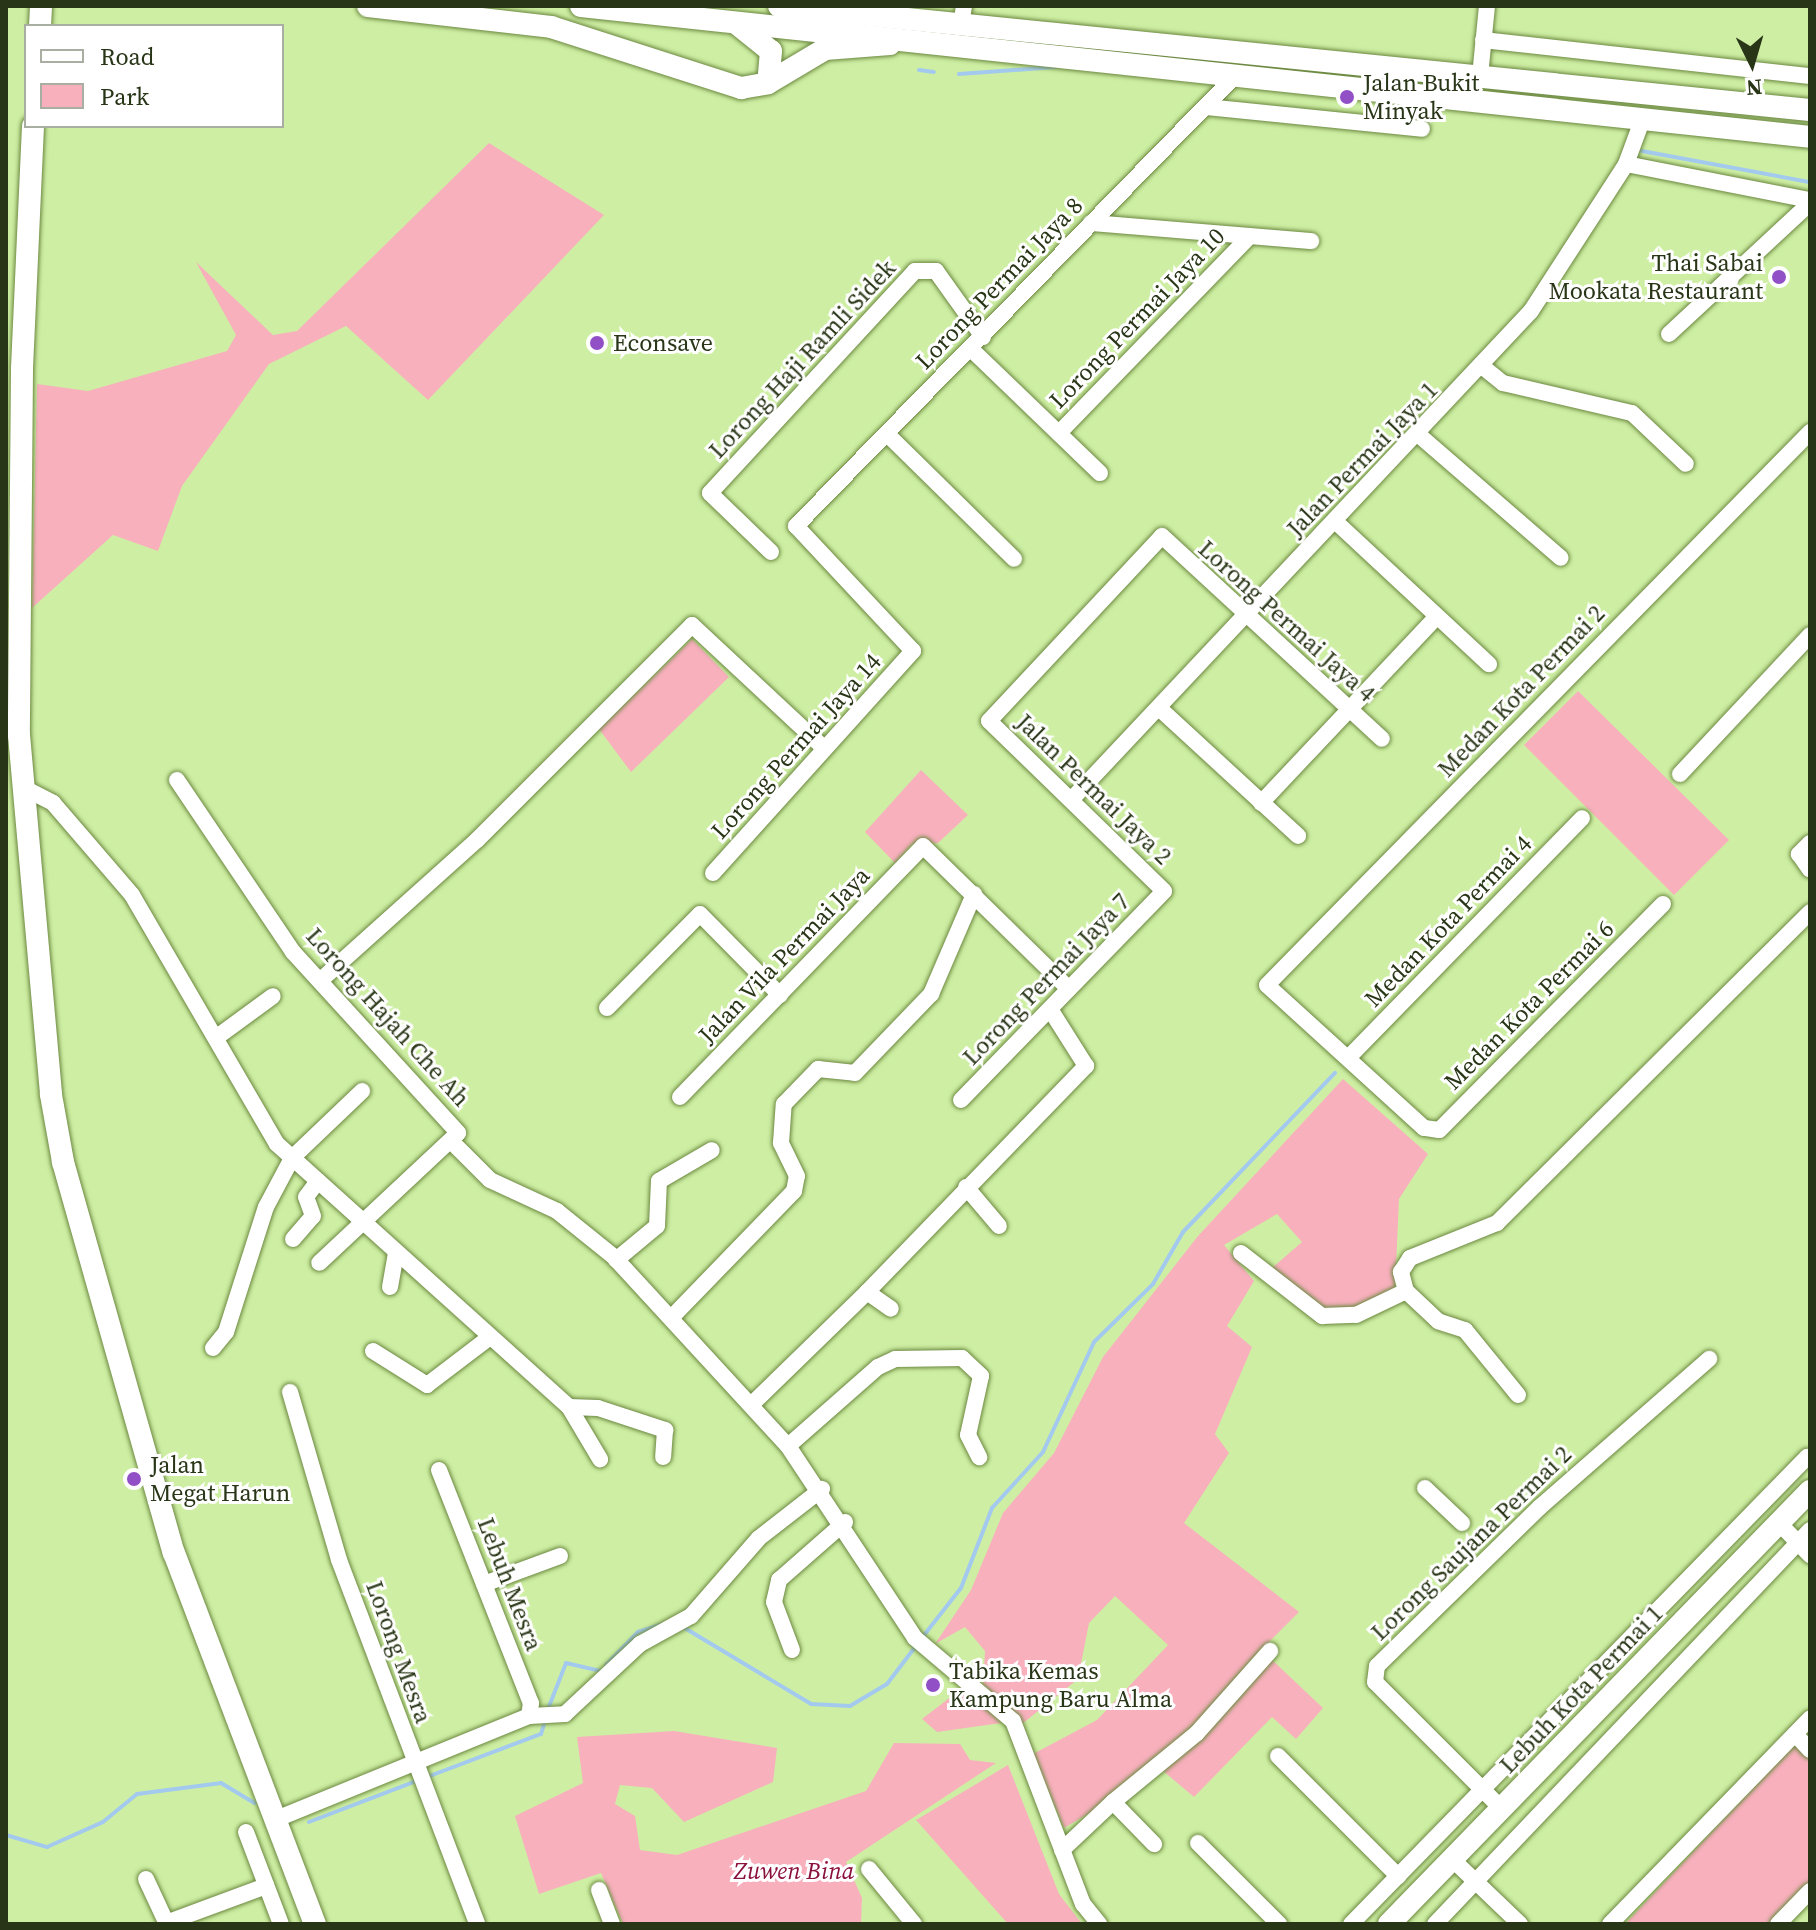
<!DOCTYPE html>
<html>
<head>
<meta charset="utf-8">
<style>
	body { margin:0 }
	#map { position:relative; width:1816px; height:1930px; overflow:hidden; background:#ceefa3; font-family:"Source Serif 4",serif }
	div>[style] { position:absolute }
	[style*='--x'] { left:calc(var(--x)*1px); top:calc(var(--y)*1px); width:calc(var(--w)*1px); rotate:calc(var(--a)*1deg) }
	.green>* { inset:0; background:#f8b0bd }
	.stream>* { height:4px; margin:-2px; padding:0 2px; transform-origin:2px; border-radius:2px; background:#a3caee }
	.roads { filter:drop-shadow(0 0 2px #6c8841) drop-shadow(0 0 2px #6c8841) }
	.street>* { height:16px; margin:-8px; padding:0 8px; transform-origin:8px; border-radius:8px; background:#fff }
	.secondary>* { height:22px; margin:-11px; padding:0 11px; transform-origin:11px; border-radius:11px; background:#fff }
	.dots>* { width:22px; height:22px; translate:-50% -50%; box-sizing:border-box; border:4px solid #fff; border-radius:50% }
	span { translate:-50% -50%; white-space:nowrap; text-align:center; line-height:1.15; -webkit-text-stroke:6px #fff; paint-order:stroke }
	.poi-label { font-size:24px; color:#283516 }
	.left { translate:0 -50%; text-align:left }
	.right { translate:-100% -50%; text-align:right }
	.street-label { font-size:24px; color:#283516 }
	.park-label { font-size:24px; color:#8b113d; font-style:italic }
	.frame { position:absolute; inset:0; border:8px solid #283516; pointer-events:none }
	.legend { position:absolute; left:24px; top:24px; width:260px; height:104px; box-sizing:border-box; background:#fff; border:2px solid #a9aea2; margin:0; padding:10px 14px; list-style:none; font-size:24px; color:#283516 }
	.legend li { display:flex; align-items:center; gap:16px; height:40px }
	.legend b { width:40px; border:2px solid #a9aea2 }
	.north { position:absolute; left:1712px; top:24px; width:80px; height:80px; -webkit-text-stroke:6px #fff; paint-order:stroke; rotate:175deg; font-size:22px; font-weight:700; line-height:32px; text-align:center; color:#283516 }
	.north::after { content:''; display:block; margin:auto; width:28px; height:36px; background:#283516; clip-path:polygon(50% 0,100% 100%,50% 72%,0 100%) }
</style>
</head>
<body>
<div id="map">
	<div class="green">
		<i style="clip-path:polygon(489px 143px,604px 215px,428px 400px,346px 326px,269px 364px,182px 486px,158px 551px,113px 535px,32px 608px,37px 384px,88px 391px,227px 351px,236px 335px,196px 262px,273px 335px,297px 331px)"></i>
		<i style="clip-path:polygon(692px 639px,729px 677px,631px 772px,599px 729px)"></i>
		<i style="clip-path:polygon(1578px 691px,1729px 840px,1674px 895px,1524px 745px)"></i>
		<i style="clip-path:polygon(921px 770px,968px 815px,938px 843px,912px 844px,895px 863px,865px 832px)"></i>
		<i style="clip-path:polygon(1343px 1079px,1428px 1154px,1399px 1199px,1395px 1289px,1354px 1309px,1326px 1311px,1272px 1268px,1302px 1242px,1277px 1214px,1224px 1245px,1254px 1281px,1227px 1326px,1252px 1347px,1215px 1434px,1229px 1453px,1184px 1523px,1299px 1612px,1269px 1642px,1268px 1656px,1323px 1708px,1296px 1739px,1272px 1717px,1194px 1797px,1162px 1770px,1064px 1828px,1033px 1754px,1097px 1720px,1168px 1645px,1115px 1596px,1089px 1623px,1078px 1679px,1022px 1724px,983px 1684px,985px 1651px,965px 1627px,935px 1644px,971px 1590px,1003px 1513px,1054px 1453px,1103px 1357px,1198px 1236px)"></i>
		<i style="clip-path:polygon(965px 1686px,1001px 1723px,937px 1732px,922px 1719px)"></i>
		<i style="clip-path:polygon(674px 1731px,777px 1748px,773px 1782px,684px 1822px,652px 1788px,620px 1785px,615px 1804px,635px 1816px,640px 1850px,677px 1855px,866px 1791px,894px 1743px,960px 1744px,970px 1760px,996px 1763px,846px 1862px,862px 1898px,861px 1924px,623px 1924px,601px 1873px,539px 1894px,515px 1816px,583px 1783px,577px 1737px)"></i>
		<i style="clip-path:polygon(1799px 1740px,1810px 1751px,1810px 1882px,1769px 1924px,1625px 1924px)"></i>
		<i style="clip-path:polygon(1008px 1765px,1059px 1894px,1082px 1924px,1008px 1924px,916px 1820px)"></i>
	</div>
	<div class="stream">
		<i style="--x:919;--y:70;--w:15;--a:8"></i>
		<i style="--x:959;--y:74;--w:97;--a:-4.1"></i>
		<i style="--x:1642;--y:151;--w:171;--a:10.5"></i>
		<i style="--x:683;--y:1627;--w:149;--a:31"></i>
		<i style="--x:811;--y:1704;--w:39;--a:3"></i>
		<i style="--x:850;--y:1706;--w:43;--a:-30.7"></i>
		<i style="--x:887;--y:1684;--w:48;--a:-52.7"></i>
		<i style="--x:921;--y:1639;--w:65;--a:-51.9"></i>
		<i style="--x:961;--y:1588;--w:86;--a:-68.8"></i>
		<i style="--x:992;--y:1508;--w:76;--a:-47.7"></i>
		<i style="--x:1043;--y:1452;--w:121;--a:-65.1"></i>
		<i style="--x:1094;--y:1342;--w:83;--a:-44.5"></i>
		<i style="--x:1153;--y:1284;--w:60;--a:-60"></i>
		<i style="--x:1183;--y:1232;--w:220;--a:-46.3"></i>
		<i style="--x:606;--y:1665;--w:46;--a:-45.9"></i>
		<i style="--x:638;--y:1632;--w:36;--a:-18"></i>
		<i style="--x:548;--y:1709;--w:49;--a:-68.6"></i>
		<i style="--x:566;--y:1663;--w:35;--a:13"></i>
		<i style="--x:427;--y:1777;--w:122;--a:-20.7"></i>
		<i style="--x:541;--y:1734;--w:14;--a:-73"></i>
		<i style="--x:309;--y:1822;--w:118;--a:-20.9"></i>
		<i style="--x:6;--y:1835;--w:43;--a:16.3"></i>
		<i style="--x:47;--y:1847;--w:61;--a:-24.1"></i>
		<i style="--x:103;--y:1822;--w:44;--a:-39.5"></i>
		<i style="--x:137;--y:1794;--w:85;--a:-7.5"></i>
		<i style="--x:221;--y:1783;--w:39;--a:31"></i>
	</div>
	<div class="roads">
		<div class="street">
			<i style="--x:961;--y:25;--w:19;--a:-81"></i>
			<i style="--x:1483;--y:40;--w:329;--a:6.3"></i>
			<i style="--x:1480;--y:76;--w:70;--a:-84.3"></i>
			<i style="--x:1207;--y:107;--w:216;--a:5.8"></i>
			<i style="--x:1626;--y:164;--w:187;--a:11.1"></i>
			<i style="--x:1091;--y:223;--w:221;--a:4.7"></i>
			<i style="--x:1669;--y:334;--w:192;--a:-42.9"></i>
			<i style="--x:971;--y:349;--w:179;--a:43.9"></i>
			<i style="--x:1483;--y:367;--w:26;--a:39"></i>
			<i style="--x:1503;--y:383;--w:132;--a:13.1"></i>
			<i style="--x:1632;--y:413;--w:74;--a:43.4"></i>
			<i style="--x:1059;--y:433;--w:274;--a:-45.9"></i>
			<i style="--x:887;--y:434;--w:178;--a:44.5"></i>
			<i style="--x:1420;--y:436;--w:186;--a:40.9"></i>
			<i style="--x:1336;--y:522;--w:209;--a:42.9"></i>
			<i style="--x:771;--y:552;--w:85;--a:-136"></i>
			<i style="--x:710;--y:493;--w:302;--a:-47.3"></i>
			<i style="--x:915;--y:271;--w:21;--a:0"></i>
			<i style="--x:936;--y:271;--w:81;--a:54.5"></i>
			<i style="--x:1159;--y:708;--w:189;--a:42.6"></i>
			<i style="--x:1680;--y:774;--w:190;--a:-46.9"></i>
			<i style="--x:177;--y:780;--w:207;--a:56"></i>
			<i style="--x:293;--y:952;--w:245;--a:47.6"></i>
			<i style="--x:458;--y:1133;--w:190;--a:136.9"></i>
			<i style="--x:22;--y:787;--w:35;--a:27"></i>
			<i style="--x:53;--y:803;--w:121;--a:49.3"></i>
			<i style="--x:132;--y:895;--w:288;--a:59.8"></i>
			<i style="--x:277;--y:1144;--w:393;--a:42"></i>
			<i style="--x:569;--y:1407;--w:29;--a:2"></i>
			<i style="--x:598;--y:1408;--w:71;--a:18.2"></i>
			<i style="--x:665;--y:1430;--w:27;--a:94"></i>
			<i style="--x:1071;--y:800;--w:671;--a:-46.75"></i>
			<i style="--x:1531;--y:311;--w:175;--a:-57.1"></i>
			<i style="--x:1626;--y:164;--w:49;--a:-69.7"></i>
			<i style="--x:1261;--y:803;--w:255;--a:-46.7"></i>
			<i style="--x:1810;--y:843;--w:16;--a:135"></i>
			<i style="--x:1799;--y:854;--w:19;--a:55"></i>
			<i style="--x:713;--y:873;--w:299;--a:-48"></i>
			<i style="--x:913;--y:651;--w:171;--a:-133.1"></i>
			<i style="--x:796;--y:526;--w:631;--a:-45.71"></i>
			<i style="--x:1663;--y:904;--w:318;--a:134.7"></i>
			<i style="--x:1439;--y:1130;--w:15;--a:-172"></i>
			<i style="--x:1424;--y:1128;--w:212;--a:-137.7"></i>
			<i style="--x:1267;--y:985;--w:775;--a:-45.52"></i>
			<i style="--x:322;--y:979;--w:208;--a:-41.9"></i>
			<i style="--x:477;--y:840;--w:304;--a:-45"></i>
			<i style="--x:692;--y:625;--w:180;--a:43"></i>
			<i style="--x:607;--y:1008;--w:132;--a:-45.3"></i>
			<i style="--x:700;--y:914;--w:114;--a:45.4"></i>
			<i style="--x:217;--y:1037;--w:69;--a:-36.2"></i>
			<i style="--x:1348;--y:1058;--w:335;--a:-45.7"></i>
			<i style="--x:680;--y:1097;--w:349;--a:-45.9"></i>
			<i style="--x:923;--y:846;--w:204;--a:44.4"></i>
			<i style="--x:961;--y:1100;--w:291;--a:-45.8"></i>
			<i style="--x:1164;--y:891;--w:244;--a:-135.8"></i>
			<i style="--x:989;--y:721;--w:253;--a:-46.9"></i>
			<i style="--x:1162;--y:536;--w:299;--a:42.7"></i>
			<i style="--x:453;--y:1143;--w:52;--a:45"></i>
			<i style="--x:490;--y:1180;--w:74;--a:24.8"></i>
			<i style="--x:557;--y:1211;--w:73;--a:38.9"></i>
			<i style="--x:614;--y:1257;--w:257;--a:47.4"></i>
			<i style="--x:788;--y:1446;--w:230;--a:56.5"></i>
			<i style="--x:915;--y:1638;--w:128;--a:40.3"></i>
			<i style="--x:1013;--y:1721;--w:196;--a:69.1"></i>
			<i style="--x:1083;--y:1904;--w:26;--a:51"></i>
			<i style="--x:966;--y:1187;--w:51;--a:49.8"></i>
			<i style="--x:293;--y:1239;--w:30;--a:-49"></i>
			<i style="--x:313;--y:1216;--w:20;--a:-110"></i>
			<i style="--x:306;--y:1197;--w:20;--a:-53"></i>
			<i style="--x:1241;--y:1253;--w:103;--a:37.9"></i>
			<i style="--x:1322;--y:1316;--w:34;--a:-2"></i>
			<i style="--x:1356;--y:1315;--w:55;--a:-25.6"></i>
			<i style="--x:616;--y:1260;--w:53;--a:-39.7"></i>
			<i style="--x:657;--y:1226;--w:45;--a:-87.5"></i>
			<i style="--x:659;--y:1181;--w:61;--a:-30.3"></i>
			<i style="--x:390;--y:1287;--w:34;--a:-80"></i>
			<i style="--x:867;--y:1292;--w:315;--a:-45.9"></i>
			<i style="--x:1086;--y:1066;--w:67;--a:-122.3"></i>
			<i style="--x:671;--y:1318;--w:177;--a:-45.9"></i>
			<i style="--x:794;--y:1191;--w:15;--a:-79"></i>
			<i style="--x:797;--y:1176;--w:37;--a:-116"></i>
			<i style="--x:781;--y:1143;--w:39;--a:-86"></i>
			<i style="--x:784;--y:1104;--w:49;--a:-45.8"></i>
			<i style="--x:818;--y:1069;--w:37;--a:6"></i>
			<i style="--x:855;--y:1073;--w:110;--a:-46.1"></i>
			<i style="--x:931;--y:994;--w:109;--a:-66.7"></i>
			<i style="--x:213;--y:1348;--w:21;--a:-51"></i>
			<i style="--x:226;--y:1332;--w:131;--a:-72.3"></i>
			<i style="--x:266;--y:1207;--w:55;--a:-62"></i>
			<i style="--x:292;--y:1158;--w:97;--a:-43.7"></i>
			<i style="--x:373;--y:1351;--w:64;--a:32.2"></i>
			<i style="--x:427;--y:1385;--w:79;--a:-37.3"></i>
			<i style="--x:290;--y:1392;--w:175;--a:73.7"></i>
			<i style="--x:339;--y:1560;--w:389;--a:69.2"></i>
			<i style="--x:1518;--y:1395;--w:84;--a:-129.2"></i>
			<i style="--x:1465;--y:1330;--w:28;--a:-162"></i>
			<i style="--x:1438;--y:1321;--w:44;--a:-136.8"></i>
			<i style="--x:1406;--y:1291;--w:20;--a:-105"></i>
			<i style="--x:1401;--y:1272;--w:17;--a:-57"></i>
			<i style="--x:1410;--y:1258;--w:94;--a:-21.9"></i>
			<i style="--x:1497;--y:1223;--w:441;--a:-44.8"></i>
			<i style="--x:751;--y:1405;--w:162;--a:-44.2"></i>
			<i style="--x:867;--y:1292;--w:29;--a:35"></i>
			<i style="--x:569;--y:1407;--w:61;--a:59.2"></i>
			<i style="--x:788;--y:1446;--w:120;--a:-41.3"></i>
			<i style="--x:878;--y:1367;--w:19;--a:-25"></i>
			<i style="--x:895;--y:1359;--w:67;--a:-0.9"></i>
			<i style="--x:962;--y:1358;--w:26;--a:43"></i>
			<i style="--x:981;--y:1376;--w:60;--a:102.4"></i>
			<i style="--x:968;--y:1435;--w:25;--a:63"></i>
			<i style="--x:439;--y:1470;--w:251;--a:68.5"></i>
			<i style="--x:531;--y:1703;--w:13;--a:99"></i>
			<i style="--x:1425;--y:1488;--w:51;--a:43.4"></i>
			<i style="--x:1779;--y:1523;--w:45;--a:45.9"></i>
			<i style="--x:484;--y:1584;--w:81;--a:-20.2"></i>
			<i style="--x:792;--y:1650;--w:51;--a:-110.6"></i>
			<i style="--x:774;--y:1602;--w:23;--a:-77"></i>
			<i style="--x:779;--y:1580;--w:88;--a:-41.3"></i>
			<i style="--x:1795;--y:1734;--w:22;--a:47"></i>
			<i style="--x:1278;--y:1756;--w:170;--a:45"></i>
			<i style="--x:1113;--y:1802;--w:109;--a:-39.4"></i>
			<i style="--x:1197;--y:1733;--w:110;--a:-48.3"></i>
			<i style="--x:1501;--y:1808;--w:178;--a:-135"></i>
			<i style="--x:1375;--y:1682;--w:16;--a:-83"></i>
			<i style="--x:1377;--y:1666;--w:228;--a:-44.3"></i>
			<i style="--x:1540;--y:1507;--w:225;--a:-41.2"></i>
			<i style="--x:274;--y:1820;--w:275;--a:-22.2"></i>
			<i style="--x:529;--y:1716;--w:36;--a:-3"></i>
			<i style="--x:565;--y:1714;--w:103;--a:-43"></i>
			<i style="--x:640;--y:1644;--w:58;--a:-28.8"></i>
			<i style="--x:691;--y:1616;--w:103;--a:-48.9"></i>
			<i style="--x:759;--y:1538;--w:80;--a:-37.9"></i>
			<i style="--x:246;--y:1832;--w:98;--a:69.2"></i>
			<i style="--x:1198;--y:1843;--w:115;--a:45"></i>
			<i style="--x:1062;--y:1850;--w:70;--a:-43.3"></i>
			<i style="--x:1113;--y:1802;--w:59;--a:45.7"></i>
			<i style="--x:1452;--y:1859;--w:94;--a:43.7"></i>
			<i style="--x:869;--y:1869;--w:71;--a:50.7"></i>
			<i style="--x:146;--y:1879;--w:50;--a:65"></i>
			<i style="--x:599;--y:1890;--w:36;--a:69"></i>
			<i style="--x:166;--y:1923;--w:107;--a:-20.3"></i>
			<i style="--x:1351;--y:1924;--w:653;--a:-45.68"></i>
			<i style="--x:1435;--y:1924;--w:544;--a:-46.42"></i>
			<i style="--x:1610;--y:1924;--w:287;--a:-45.8"></i>
			<i style="--x:1778;--y:1924;--w:46;--a:-45.9"></i>
		</div>
		<div class="secondary">
			<i style="--x:368;--y:6;--w:184;--a:6.5"></i>
			<i style="--x:551;--y:27;--w:200;--a:17.8"></i>
			<i style="--x:741;--y:88;--w:27;--a:-10"></i>
			<i style="--x:768;--y:83;--w:66;--a:-30.8"></i>
			<i style="--x:825;--y:49;--w:65;--a:-4.4"></i>
			<i style="--x:581;--y:6;--w:1236;--a:6.08"></i>
			<i style="--x:779;--y:6;--w:1036;--a:5.76"></i>
			<i style="--x:737;--y:24;--w:43;--a:38.5"></i>
			<i style="--x:771;--y:51;--w:32;--a:95"></i>
			<i style="--x:40;--y:26;--w:20;--a:-87"></i>
			<i style="--x:33;--y:126;--w:244;--a:92.6"></i>
			<i style="--x:22;--y:370;--w:365;--a:90.5"></i>
			<i style="--x:19;--y:735;--w:361;--a:84.9"></i>
			<i style="--x:51;--y:1095;--w:68;--a:79.8"></i>
			<i style="--x:63;--y:1162;--w:406;--a:74.2"></i>
			<i style="--x:174;--y:1553;--w:397;--a:69.2"></i>
			<i style="--x:1389;--y:1924;--w:604;--a:-45.81"></i>
		</div>
	</div>
	<div class="dots">
		<i style="left:1347px;top:97px;background:#9150c5"></i>
		<i style="left:1779px;top:277px;background:#9150c5"></i>
		<i style="left:597px;top:343px;background:#9150c5"></i>
		<i style="left:134px;top:1479px;background:#9150c5"></i>
		<i style="left:933px;top:1685px;background:#9150c5"></i>
	</div>
	<div class="poi-label">
		<span class="left" style="left:1363px;top:97px">Jalan Bukit<br>Minyak</span>
		<span class="right" style="left:1763px;top:277px">Thai Sabai<br>Mookata Restaurant</span>
		<span class="left" style="left:613px;top:343px">Econsave</span>
		<span class="left" style="left:150px;top:1479px">Jalan<br>Megat Harun</span>
		<span class="left" style="left:949px;top:1685px">Tabika Kemas<br>Kampung Baru Alma</span>
	</div>
	<div class="street-label">
		<span style="left:999px;top:283px;rotate:-46deg">Lorong Permai Jaya 8</span>
		<span style="left:1137px;top:318px;rotate:-46deg">Lorong Permai Jaya 10</span>
		<span style="left:802px;top:359px;rotate:-47deg">Lorong Haji Ramli Sidek</span>
		<span style="left:1362px;top:459px;rotate:-46deg">Jalan Permai Jaya 1</span>
		<span style="left:1287px;top:621px;rotate:42deg">Lorong Permai Jaya 4</span>
		<span style="left:1521px;top:691px;rotate:-46deg">Medan Kota Permai 2</span>
		<span style="left:796px;top:746px;rotate:-48deg">Lorong Permai Jaya 14</span>
		<span style="left:1094px;top:789px;rotate:44deg">Jalan Permai Jaya 2</span>
		<span style="left:1448px;top:921px;rotate:-46deg">Medan Kota Permai 4</span>
		<span style="left:784px;top:955px;rotate:-46deg">Jalan Vila Permai Jaya</span>
		<span style="left:1046px;top:979px;rotate:-46deg">Lorong Permai Jaya 7</span>
		<span style="left:1529px;top:1005px;rotate:-45deg">Medan Kota Permai 6</span>
		<span style="left:388px;top:1017px;rotate:48deg">Lorong Hajah Che Ah</span>
		<span style="left:1471px;top:1543px;rotate:-44deg">Lorong Saujana Permai 2</span>
		<span style="left:510px;top:1584px;rotate:69deg">Lebuh Mesra</span>
		<span style="left:399px;top:1652px;rotate:70deg">Lorong Mesra</span>
		<span style="left:1581px;top:1689px;rotate:-46deg">Lebuh Kota Permai 1</span>
	</div>
	<div class="park-label">
		<span style="left:794px;top:1871px">Zuwen Bina</span>
	</div>
	<div class="frame"></div>
	<ul class="legend">
	<li><b style="height:10px;background:#fff"></b>Road</li>
	<li><b style="height:22px;background:#f8b0bd"></b>Park</li>
	</ul>
	<div class="north">N</div>
</div>
</body>
</html>
